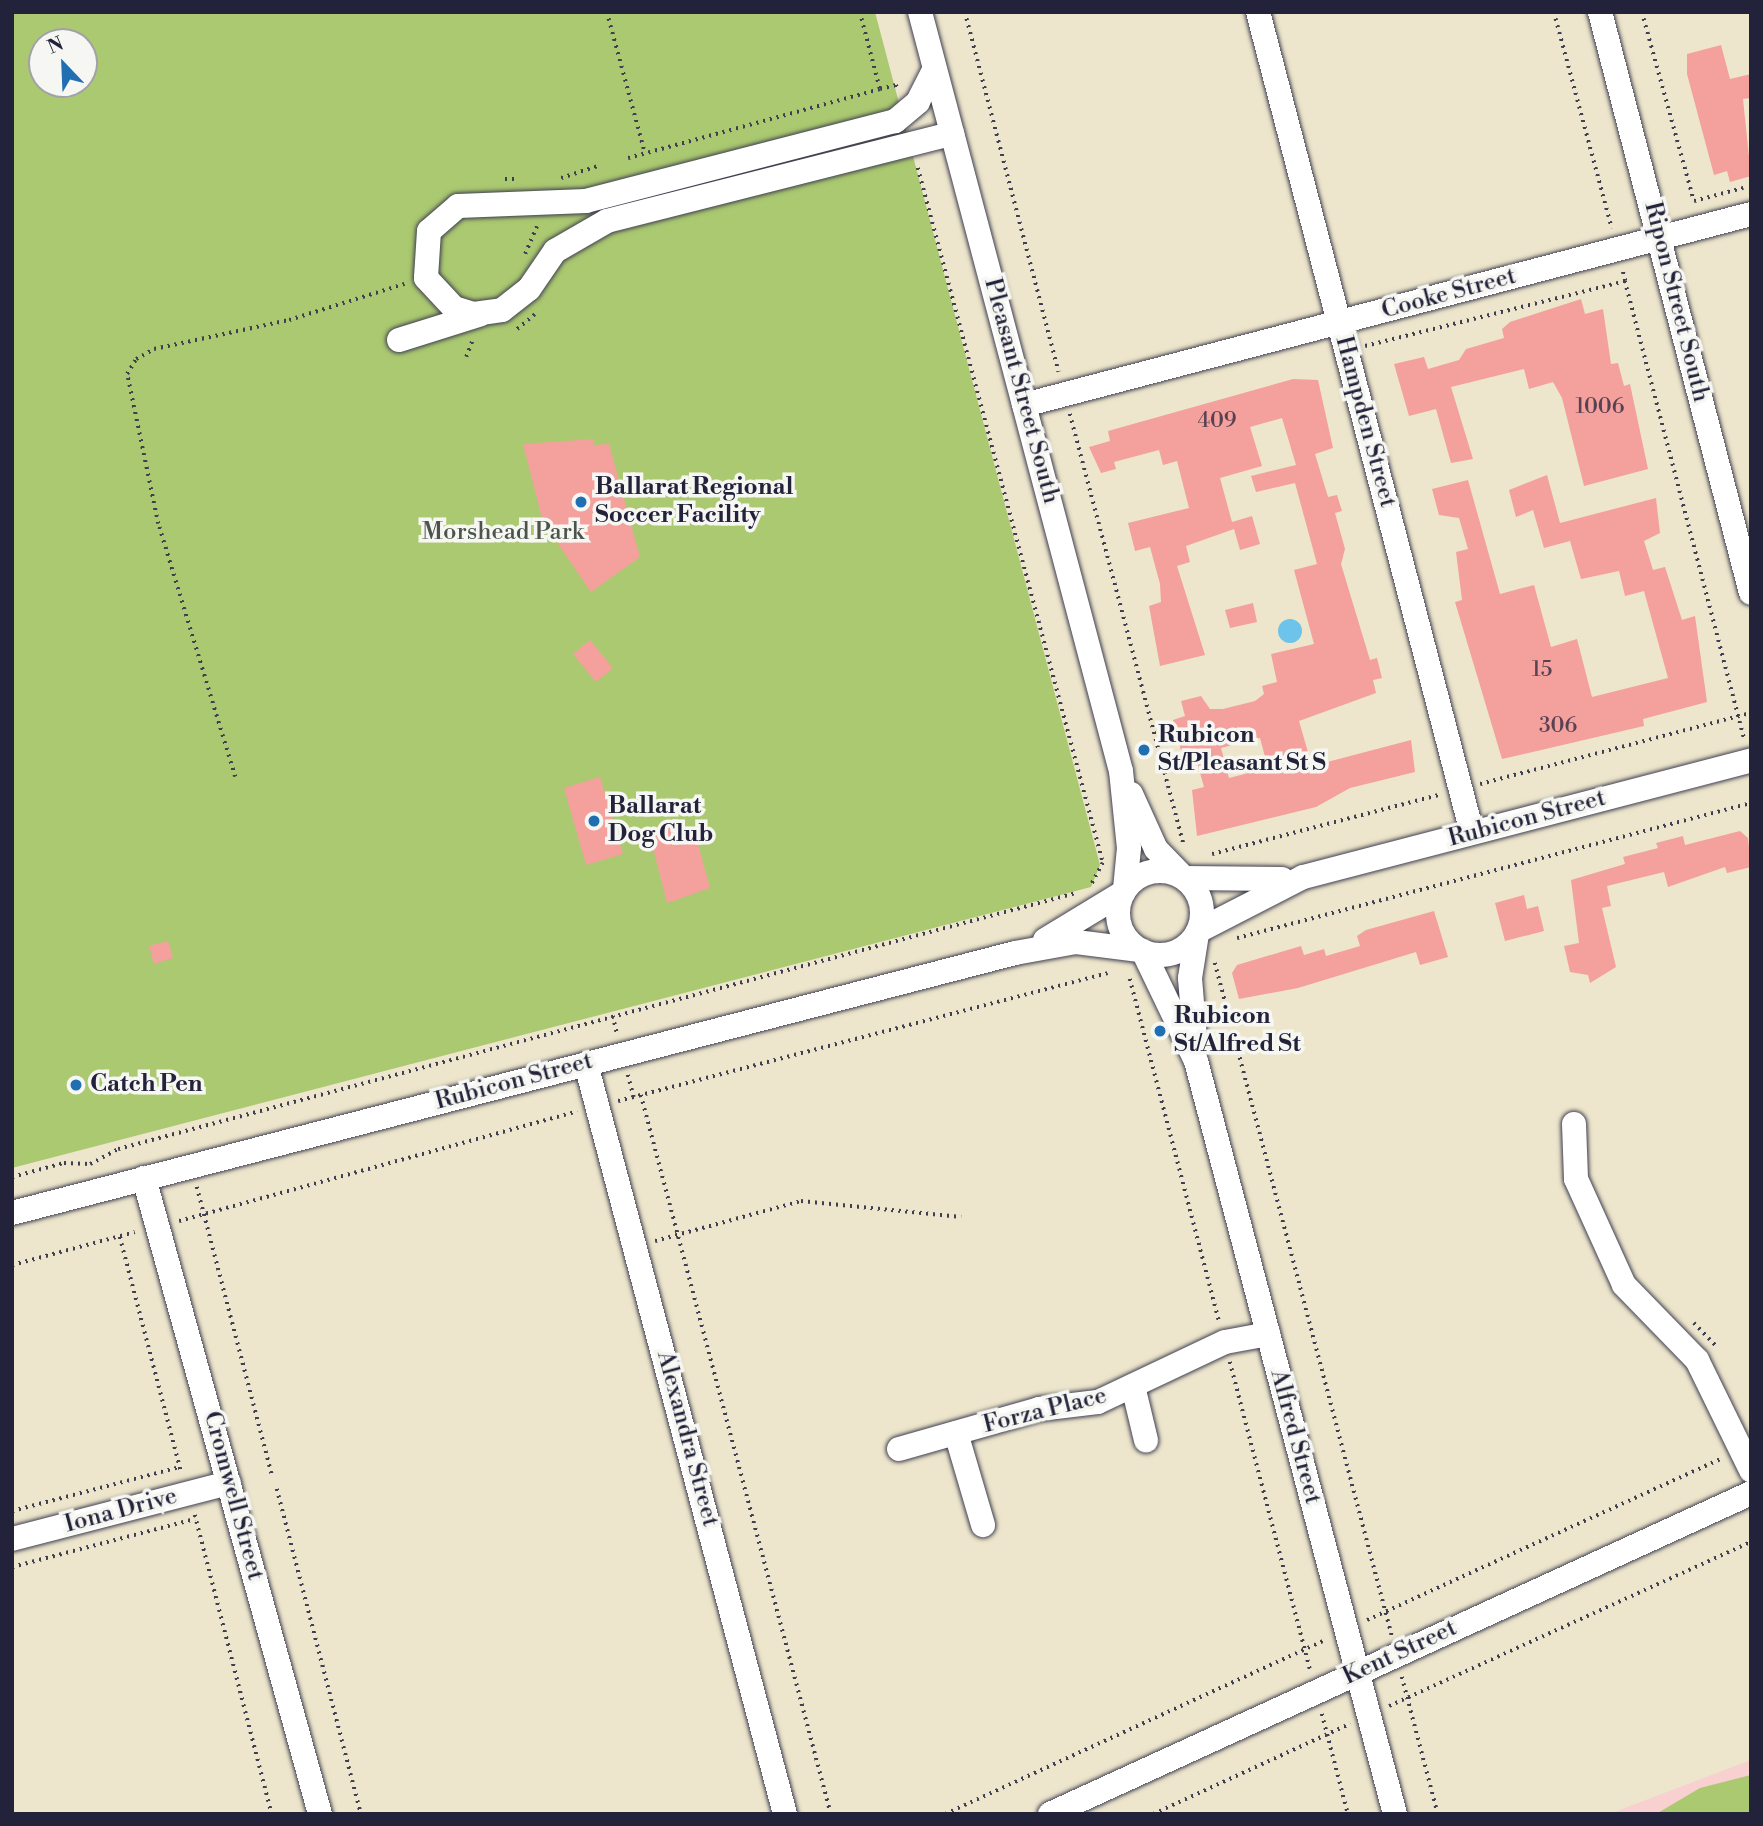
<!DOCTYPE html>
<html>
<head>
<meta charset="utf-8">
<style>
	body { margin:0 }
	#map { position:relative; width:1763px; height:1826px; overflow:hidden; background:#ede6cc; font-family:"Libre Bodoni",serif }
	div>[style] { position:absolute }
	[style*='--x'] { left:calc(var(--x)*1px); top:calc(var(--y)*1px); width:calc(var(--w)*1px); rotate:calc(var(--a)*1deg) }
	.built>* { inset:0; background:#f7d0cf }
	.green>* { inset:0; background:#aac970 }
	.water>* { inset:0; background:#6dc3ea }
	.round { border-radius:50% }
	.building>* { inset:0; background:#f4a09c }
	.path>* { height:3.5px; margin-top:-1.75px; transform-origin:0; background:repeating-linear-gradient(90deg,#403f51 0 2px,transparent 0 7px) }
	.roads { filter:drop-shadow(0 0 2px #403f51) drop-shadow(0 0 2px #403f51) }
	.minor>* { height:24px; margin:-12px; padding:0 12px; transform-origin:12px; border-radius:12px; background:#fff }
	.minor>.ring { margin:-12px; padding:0; box-sizing:content-box; background:none; border:24px solid #fff; border-radius:50% }
	.dots>* { width:19px; height:19px; translate:-50% -50%; box-sizing:border-box; border:4px solid #f6f6f2; border-radius:50% }
	span { translate:-50% -50%; white-space:nowrap; text-align:center; line-height:1.15; -webkit-text-stroke:7px #f6f6f2; paint-order:stroke }
	.number-label { font-size:21px; color:#564253 }
	.number-label span { -webkit-text-stroke-width:0 }
	.street-label { font-size:24px; color:#22223b }
	.poi-label { font-size:24px; color:#22223b; font-weight:700 }
	.left { translate:0 -50%; text-align:left }
	.park-label { font-size:24px; color:#4b544b }
	.frame { position:absolute; inset:0; border:14px solid #22223b; pointer-events:none }
	.north { position:absolute; left:28px; top:28px; width:70px; height:70px; box-sizing:border-box; background:#f6f6f2; border:2px solid #a1a1a9; border-radius:50%; rotate:337deg; font-size:19px; font-weight:700; line-height:28px; text-align:center; color:#22223b }
	.north::after { content:''; display:block; margin:auto; width:24px; height:32px; background:#1f6fb2; clip-path:polygon(50% 0,100% 100%,50% 72%,0 100%) }
</style>
</head>
<body>
<div id="map">
	<div class="built">
		<i style="clip-path:polygon(1751px 1760px,1751px 1814px,1609px 1814px)"></i>
	</div>
	<div class="green">
		<i style="clip-path:polygon(evenodd,12px 12px,875px 12px,1100px 865px,1091px 887px,12px 1168px,12px 12px,42px 42px,84px 42px,84px 84px,42px 84px,42px 42px)"></i>
		<i style="clip-path:polygon(1751px 1775px,1751px 1814px,1656px 1814px,1700px 1788px)"></i>
	</div>
	<div class="water">
		<i class="round" style="left:1278px;top:619px;width:24px;height:24px"></i>
	</div>
	<div class="building">
		<i style="clip-path:polygon(1721px 45px,1730px 79px,1751px 74px,1751px 98px,1743px 99px,1751px 176px,1730px 182px,1727px 171px,1714px 175px,1687px 74px,1687px 54px)"></i>
		<i style="clip-path:polygon(1581px 299px,1585px 314px,1603px 309px,1611px 364px,1618px 363px,1624px 386px,1630px 384px,1648px 469px,1584px 486px,1562px 398px,1553px 382px,1529px 389px,1524px 369px,1451px 387px,1473px 459px,1451px 463px,1436px 409px,1409px 416px,1394px 364px,1424px 357px,1428px 369px,1459px 360px,1466px 349px,1504px 338px,1502px 329px,1510px 322px)"></i>
		<i style="clip-path:polygon(evenodd,1293px 379px,1318px 380px,1333px 448px,1315px 454px,1328px 497px,1337px 495px,1342px 511px,1335px 513px,1345px 549px,1341px 564px,1370px 660px,1377px 658px,1382px 678px,1373px 680px,1376px 693px,1299px 721px,1312px 766px,1411px 740px,1415px 772px,1350px 788px,1316px 807px,1197px 836px,1192px 790px,1204px 787px,1195px 755px,1183px 758px,1173px 720px,1185px 716px,1181px 701px,1201px 696px,1210px 709px,1223px 709px,1255px 701px,1264px 694px,1262px 686px,1277px 682px,1271px 654px,1314px 644px,1294px 570px,1317px 564px,1295px 483px,1256px 492px,1251px 476px,1296px 465px,1282px 418px,1250px 427px,1262px 466px,1220px 478px,1232px 522px,1252px 516px,1260px 544px,1240px 550px,1234px 529px,1186px 546px,1190px 562px,1177px 566px,1205px 655px,1160px 666px,1149px 606px,1161px 602px,1160px 584px,1150px 547px,1135px 551px,1128px 523px,1189px 508px,1177px 461px,1163px 465px,1159px 450px,1114px 462px,1116px 469px,1101px 473px,1089px 447px,1110px 441px,1108px 431px,1293px 379px,1260px 738px,1268px 768px,1229px 778px,1221px 748px,1260px 738px)"></i>
		<i style="clip-path:polygon(593px 439px,594px 445px,609px 444px,640px 557px,591px 592px,543px 522px,523px 444px)"></i>
		<i style="clip-path:polygon(1547px 475px,1560px 523px,1656px 498px,1660px 533px,1644px 541px,1653px 570px,1665px 567px,1682px 620px,1695px 616px,1707px 702px,1643px 719px,1644px 726px,1502px 759px,1455px 602px,1462px 600px,1456px 552px,1468px 549px,1459px 518px,1439px 515px,1432px 489px,1468px 480px,1500px 594px,1534px 585px,1551px 647px,1577px 639px,1592px 697px,1668px 678px,1644px 591px,1625px 596px,1619px 571px,1581px 579px,1570px 541px,1544px 548px,1533px 510px,1516px 517px,1509px 490px)"></i>
		<i style="clip-path:polygon(1253px 603px,1257px 622px,1230px 628px,1225px 610px)"></i>
		<i style="clip-path:polygon(590px 640px,613px 668px,596px 682px,573px 654px)"></i>
		<i style="clip-path:polygon(600px 777px,623px 854px,586px 865px,564px 788px)"></i>
		<i style="clip-path:polygon(676px 825px,679px 835px,695px 833px,710px 888px,667px 903px,649px 832px)"></i>
		<i style="clip-path:polygon(1740px 831px,1748px 838px,1751px 867px,1727px 873px,1725px 867px,1668px 887px,1664px 872px,1607px 886px,1611px 906px,1602px 908px,1616px 967px,1590px 983px,1588px 975px,1570px 972px,1564px 946px,1579px 943px,1571px 880px,1625px 864px,1623px 857px,1658px 848px,1656px 843px,1683px 836px,1685px 845px)"></i>
		<i style="clip-path:polygon(1524px 895px,1527px 909px,1538px 906px,1544px 931px,1505px 941px,1495px 903px)"></i>
		<i style="clip-path:polygon(1434px 911px,1448px 957px,1420px 965px,1416px 952px,1298px 988px,1239px 999px,1232px 973px,1237px 965px,1301px 946px,1304px 955px,1324px 949px,1326px 956px,1360px 946px,1357px 936px,1366px 930px)"></i>
		<i style="clip-path:polygon(168px 941px,173px 958px,154px 964px,149px 946px)"></i>
	</div>
	<div class="path">
		<i style="--x:607;--y:12;--w:146;--a:74.9"></i>
		<i style="--x:860;--y:12;--w:80;--a:75.4"></i>
		<i style="--x:965;--y:12;--w:372;--a:75.4"></i>
		<i style="--x:1554;--y:12;--w:224;--a:75"></i>
		<i style="--x:1642;--y:12;--w:196;--a:74.6"></i>
		<i style="--x:1694;--y:201;--w:51;--a:-14.9"></i>
		<i style="--x:628;--y:158;--w:261;--a:-15.3"></i>
		<i style="--x:880;--y:89;--w:16;--a:-14"></i>
		<i style="--x:896;--y:85;--w:5;--a:68"></i>
		<i style="--x:918;--y:168;--w:719;--a:75.09"></i>
		<i style="--x:1103;--y:863;--w:24;--a:118"></i>
		<i style="--x:561;--y:178;--w:40;--a:-18"></i>
		<i style="--x:505;--y:179;--w:10;--a:0"></i>
		<i style="--x:525;--y:254;--w:30;--a:-67"></i>
		<i style="--x:1625;--y:281;--w:473;--a:75.4"></i>
		<i style="--x:517;--y:329;--w:23;--a:-40"></i>
		<i style="--x:1365;--y:346;--w:268;--a:-14"></i>
		<i style="--x:1625;--y:281;--w:12;--a:-104"></i>
		<i style="--x:466;--y:357;--w:19;--a:-69"></i>
		<i style="--x:1070;--y:414;--w:447;--a:75.2"></i>
		<i style="--x:235;--y:777;--w:264;--a:-106.9"></i>
		<i style="--x:158;--y:524;--w:153;--a:-101.7"></i>
		<i style="--x:127;--y:374;--w:17;--a:-59"></i>
		<i style="--x:136;--y:359;--w:21;--a:-29"></i>
		<i style="--x:154;--y:349;--w:138;--a:-12.1"></i>
		<i style="--x:289;--y:320;--w:121;--a:-17.4"></i>
		<i style="--x:1480;--y:784;--w:280;--a:-14.7"></i>
		<i style="--x:1212;--y:854;--w:234;--a:-14.6"></i>
		<i style="--x:1237;--y:938;--w:531;--a:-14.72"></i>
		<i style="--x:1215;--y:963;--w:696;--a:75.26"></i>
		<i style="--x:1130;--y:979;--w:353;--a:75.4"></i>
		<i style="--x:613;--y:1016;--w:18;--a:77"></i>
		<i style="--x:628;--y:1075;--w:23;--a:75"></i>
		<i style="--x:641;--y:1095;--w:744;--a:75.2"></i>
		<i style="--x:618;--y:1101;--w:506;--a:-14.64"></i>
		<i style="--x:12;--y:1177;--w:54;--a:-15.1"></i>
		<i style="--x:64;--y:1163;--w:26;--a:2"></i>
		<i style="--x:90;--y:1164;--w:32;--a:-28"></i>
		<i style="--x:118;--y:1149;--w:992;--a:-14.96"></i>
		<i style="--x:197;--y:1187;--w:297;--a:75.4"></i>
		<i style="--x:179;--y:1221;--w:413;--a:-15.4"></i>
		<i style="--x:120;--y:1237;--w:243;--a:75.4"></i>
		<i style="--x:655;--y:1241;--w:151;--a:-15.3"></i>
		<i style="--x:801;--y:1201;--w:161;--a:5.7"></i>
		<i style="--x:12;--y:1265;--w:127;--a:-15"></i>
		<i style="--x:1694;--y:1323;--w:33;--a:46"></i>
		<i style="--x:1230;--y:1362;--w:318;--a:75.4"></i>
		<i style="--x:277;--y:1489;--w:336;--a:75.5"></i>
		<i style="--x:12;--y:1511;--w:174;--a:-14.7"></i>
		<i style="--x:195;--y:1515;--w:309;--a:75.6"></i>
		<i style="--x:12;--y:1567;--w:189;--a:-14.7"></i>
		<i style="--x:1367;--y:1620;--w:388;--a:-24.5"></i>
		<i style="--x:1402;--y:1677;--w:142;--a:75.3"></i>
		<i style="--x:1389;--y:1706;--w:397;--a:-24.4"></i>
		<i style="--x:1322;--y:1714;--w:103;--a:75.4"></i>
		<i style="--x:945;--y:1814;--w:418;--a:-24.6"></i>
		<i style="--x:1153;--y:1814;--w:217;--a:-24.6"></i>
	</div>
	<div class="roads">
		<div class="minor">
			<i style="--x:920;--y:12;--w:785;--a:75.17"></i>
			<i style="--x:1121;--y:771;--w:77;--a:84.1"></i>
			<i style="--x:1129;--y:848;--w:41;--a:95.6"></i>
			<i style="--x:1258;--y:12;--w:848;--a:75.39"></i>
			<i style="--x:1600;--y:12;--w:600;--a:75.43"></i>
			<i style="--x:934;--y:70;--w:36;--a:117"></i>
			<i style="--x:918;--y:102;--w:30;--a:140"></i>
			<i style="--x:895;--y:121;--w:319;--a:165.5"></i>
			<i style="--x:586;--y:201;--w:128;--a:177.8"></i>
			<i style="--x:458;--y:206;--w:38;--a:139"></i>
			<i style="--x:429;--y:231;--w:47;--a:93.7"></i>
			<i style="--x:426;--y:278;--w:41;--a:47"></i>
			<i style="--x:454;--y:308;--w:21;--a:17"></i>
			<i style="--x:474;--y:314;--w:28;--a:-8"></i>
			<i style="--x:502;--y:310;--w:34;--a:-38"></i>
			<i style="--x:529;--y:289;--w:46;--a:-55.6"></i>
			<i style="--x:555;--y:251;--w:60;--a:-30"></i>
			<i style="--x:607;--y:221;--w:356;--a:-14.2"></i>
			<i style="--x:399;--y:340;--w:84;--a:-17.4"></i>
			<i style="--x:1024;--y:405;--w:752;--a:-14.72"></i>
			<i style="--x:1131;--y:794;--w:60;--a:65.6"></i>
			<i style="--x:1156;--y:849;--w:37;--a:46"></i>
			<i class="ring" style="left:1118px;top:871px;width:60px;height:60px"></i>
			<i style="--x:1185;--y:878;--w:97;--a:0.6"></i>
			<i style="--x:1198;--y:931;--w:118;--a:-27.2"></i>
			<i style="--x:1303;--y:877;--w:463;--a:-14.6"></i>
			<i style="--x:1045;--y:940;--w:92;--a:-31.3"></i>
			<i style="--x:1143;--y:951;--w:122;--a:64.3"></i>
			<i style="--x:1196;--y:1061;--w:779;--a:75.2"></i>
			<i style="--x:1195;--y:1039;--w:61;--a:-94.7"></i>
			<i style="--x:1190;--y:978;--w:45;--a:-81"></i>
			<i style="--x:586;--y:1064;--w:776;--a:75.14"></i>
			<i style="--x:1574;--y:1124;--w:55;--a:87.9"></i>
			<i style="--x:1576;--y:1179;--w:116;--a:65.6"></i>
			<i style="--x:1624;--y:1285;--w:105;--a:45.8"></i>
			<i style="--x:1697;--y:1360;--w:123;--a:63.9"></i>
			<i style="--x:144;--y:1178;--w:660;--a:74.53"></i>
			<i style="--x:12;--y:1213;--w:1036;--a:-14.53"></i>
			<i style="--x:1015;--y:953;--w:62;--a:-10.2"></i>
			<i style="--x:1076;--y:942;--w:64;--a:7.2"></i>
			<i style="--x:1133;--y:1386;--w:56;--a:76.5"></i>
			<i style="--x:956;--y:1433;--w:96;--a:73.6"></i>
			<i style="--x:899;--y:1449;--w:146;--a:-15.9"></i>
			<i style="--x:1039;--y:1409;--w:59;--a:-6.8"></i>
			<i style="--x:1098;--y:1402;--w:140;--a:-25.3"></i>
			<i style="--x:1225;--y:1342;--w:44;--a:-10.5"></i>
			<i style="--x:12;--y:1539;--w:224;--a:-14.5"></i>
			<i style="--x:1050;--y:1814;--w:771;--a:-24.6"></i>
		</div>
	</div>
	<div class="dots">
		<i style="left:581px;top:502px;background:#1f6fb2"></i>
		<i style="left:1144px;top:750px;background:#1f6fb2"></i>
		<i style="left:594px;top:821px;background:#1f6fb2"></i>
		<i style="left:1160px;top:1031px;background:#1f6fb2"></i>
		<i style="left:76px;top:1085px;background:#1f6fb2"></i>
	</div>
	<div class="number-label">
		<span style="left:1600px;top:407px">1006</span>
		<span style="left:1217px;top:421px">409</span>
		<span style="left:1542px;top:670px">15</span>
		<span style="left:1558px;top:726px">306</span>
	</div>
	<div class="street-label">
		<span style="left:1449px;top:294px;rotate:-15deg">Cooke Street</span>
		<span style="left:1676px;top:302px;rotate:76deg">Ripon Street South</span>
		<span style="left:1021px;top:391px;rotate:75deg">Pleasant Street South</span>
		<span style="left:1365px;top:422px;rotate:75deg">Hampden Street</span>
		<span style="left:1527px;top:819px;rotate:-15deg">Rubicon Street</span>
		<span style="left:514px;top:1082px;rotate:-15deg">Rubicon Street</span>
		<span style="left:1045px;top:1411px;rotate:-14deg">Forza Place</span>
		<span style="left:1295px;top:1437px;rotate:75deg">Alfred Street</span>
		<span style="left:687px;top:1439px;rotate:75deg">Alexandra Street</span>
		<span style="left:233px;top:1496px;rotate:75deg">Cromwell Street</span>
		<span style="left:121px;top:1511px;rotate:-15deg">Iona Drive</span>
		<span style="left:1400px;top:1653px;rotate:-25deg">Kent Street</span>
	</div>
	<div class="poi-label">
		<span class="left" style="left:595px;top:502px">Ballarat Regional<br>Soccer Facility</span>
		<span class="left" style="left:1158px;top:750px">Rubicon<br>St/Pleasant St S</span>
		<span class="left" style="left:608px;top:821px">Ballarat<br>Dog Club</span>
		<span class="left" style="left:1174px;top:1031px">Rubicon<br>St/Alfred St</span>
		<span class="left" style="left:90px;top:1085px">Catch Pen</span>
	</div>
	<div class="park-label">
		<span style="left:503px;top:533px">Morshead Park</span>
	</div>
	<div class="frame"></div>
	<div class="north">N</div>
</div>
</body>
</html>
